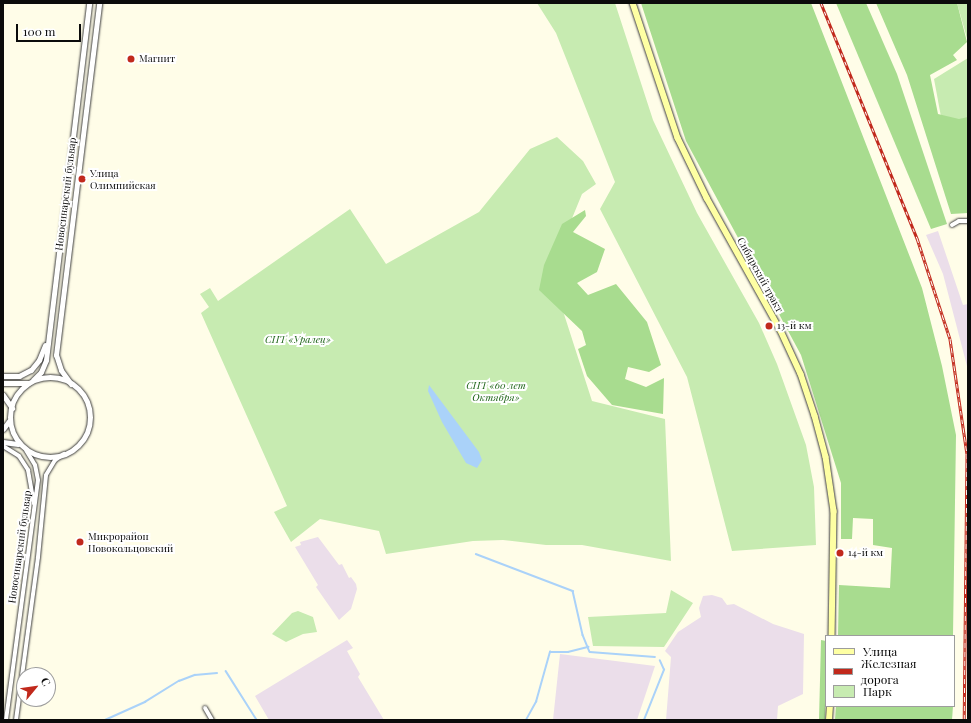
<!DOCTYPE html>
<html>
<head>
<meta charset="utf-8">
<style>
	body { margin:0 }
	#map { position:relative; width:971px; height:723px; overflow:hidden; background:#fffde8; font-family:"Playfair Display",serif }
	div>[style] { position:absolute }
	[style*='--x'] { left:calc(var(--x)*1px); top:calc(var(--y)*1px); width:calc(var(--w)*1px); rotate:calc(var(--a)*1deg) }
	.industrial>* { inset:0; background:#ebdeea }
	.green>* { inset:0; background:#c7ebb1 }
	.forest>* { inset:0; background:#a8dc8f }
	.water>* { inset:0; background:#aad2f9 }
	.stream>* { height:1.5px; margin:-0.75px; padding:0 0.75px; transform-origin:0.75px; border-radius:0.75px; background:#aad2f9 }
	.roads { filter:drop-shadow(0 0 1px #3e3e3e) drop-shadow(0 0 1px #3e3e3e) }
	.minor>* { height:4px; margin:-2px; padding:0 2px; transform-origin:2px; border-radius:2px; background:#fff }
	.tertiary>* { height:5px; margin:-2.5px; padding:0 2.5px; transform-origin:2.5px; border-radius:2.5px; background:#fff }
	.tertiary>.ring { margin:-2.5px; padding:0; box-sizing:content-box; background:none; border:5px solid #fff; border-radius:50% }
	.secondary>* { height:5.5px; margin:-2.75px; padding:0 2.75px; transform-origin:2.75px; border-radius:2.75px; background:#feffa3 }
	.rail>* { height:3px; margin-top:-1.5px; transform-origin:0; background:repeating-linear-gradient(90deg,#fff 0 4.5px,#c1291c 0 9px); box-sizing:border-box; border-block:1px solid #c1291c }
	.dots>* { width:11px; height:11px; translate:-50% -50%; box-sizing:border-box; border:2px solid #fff; border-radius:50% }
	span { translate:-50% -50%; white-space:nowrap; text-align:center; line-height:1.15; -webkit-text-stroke:4px #fff; paint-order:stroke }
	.poi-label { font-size:10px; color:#0b0b0b }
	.left { translate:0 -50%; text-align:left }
	.street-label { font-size:10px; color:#0b0b0b }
	.park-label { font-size:10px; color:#1f6519; font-style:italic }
	.frame { position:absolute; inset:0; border:4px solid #0b0b0b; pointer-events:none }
	.legend { position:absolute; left:825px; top:635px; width:130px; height:72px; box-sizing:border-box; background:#fff; border:1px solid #9d9d9d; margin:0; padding:5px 7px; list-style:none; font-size:12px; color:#0b0b0b }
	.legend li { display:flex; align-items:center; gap:8px; height:20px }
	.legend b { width:20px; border:1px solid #9d9d9d }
	.north { position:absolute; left:16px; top:667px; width:40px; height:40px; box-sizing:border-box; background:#fff; border:1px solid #9d9d9d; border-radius:50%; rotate:61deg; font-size:11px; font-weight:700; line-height:16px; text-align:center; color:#0b0b0b }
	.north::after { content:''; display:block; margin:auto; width:14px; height:18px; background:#c1291c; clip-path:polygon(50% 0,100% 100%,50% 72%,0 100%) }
	.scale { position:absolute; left:16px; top:24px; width:65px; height:18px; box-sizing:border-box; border:2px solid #0b0b0b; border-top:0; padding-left:5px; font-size:12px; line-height:14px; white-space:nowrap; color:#0b0b0b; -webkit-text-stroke:3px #fff; paint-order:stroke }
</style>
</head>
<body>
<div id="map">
	<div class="industrial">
		<i style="clip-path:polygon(938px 231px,963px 305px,968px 304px,968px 370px,943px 274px,926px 235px)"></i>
		<i style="clip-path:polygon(318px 537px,339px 565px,342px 564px,349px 578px,351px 577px,356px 584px,357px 589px,351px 609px,339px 620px,316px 587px,318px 585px,295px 547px,301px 545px,300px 542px)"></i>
		<i style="clip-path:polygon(712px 595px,722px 598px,727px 605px,734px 604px,773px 624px,804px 634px,803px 694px,778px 706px,777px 720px,666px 720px,671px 657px,665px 651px,678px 632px,701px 617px,699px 608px,703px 596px)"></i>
		<i style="clip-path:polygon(347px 640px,353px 648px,347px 651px,360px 674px,358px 677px,384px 720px,269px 720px,255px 696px)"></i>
		<i style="clip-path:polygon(560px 654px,655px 666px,637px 720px,553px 720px)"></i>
	</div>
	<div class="green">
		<i style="clip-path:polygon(537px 3px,615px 3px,653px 120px,697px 213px,759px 323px,777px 364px,806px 445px,814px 487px,816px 545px,732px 551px,687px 377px,600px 209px,615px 182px,556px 33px)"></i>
		<i style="clip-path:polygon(957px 3px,968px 3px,968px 42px)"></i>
		<i style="clip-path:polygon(968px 58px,968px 118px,942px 122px,934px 79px)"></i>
		<i style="clip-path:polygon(557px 137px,583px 161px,596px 184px,582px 194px,543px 289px,563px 311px,592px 401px,665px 419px,671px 561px,582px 545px,546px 545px,503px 540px,473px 541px,386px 554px,379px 531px,320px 519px,291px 542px,274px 512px,287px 506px,201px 313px,209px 307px,200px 294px,210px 288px,218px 301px,350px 209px,386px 264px,479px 212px,530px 149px)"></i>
		<i style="clip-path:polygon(671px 590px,693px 603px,664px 647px,593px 646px,588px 617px,666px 613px)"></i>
		<i style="clip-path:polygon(298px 611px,313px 617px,317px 632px,303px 634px,286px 642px,272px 634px,292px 613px)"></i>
	</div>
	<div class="forest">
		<i style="clip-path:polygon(641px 3px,811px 3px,922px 288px,942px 366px,956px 435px,953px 636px,838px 636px,839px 585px,890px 588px,892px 548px,873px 545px,873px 519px,853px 518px,852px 539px,841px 539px,841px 483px,801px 355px,686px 141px)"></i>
		<i style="clip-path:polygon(836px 3px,866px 3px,897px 74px,947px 224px,931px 229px)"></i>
		<i style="clip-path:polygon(876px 3px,957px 3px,967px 42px,953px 55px,957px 60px,930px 75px,938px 114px,959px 119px,968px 117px,968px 213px,951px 214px,907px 75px)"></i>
		<i style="clip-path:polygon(585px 210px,586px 216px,573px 232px,605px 249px,597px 272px,577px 283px,588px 295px,616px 284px,647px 322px,661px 365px,649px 372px,628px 367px,625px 379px,646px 387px,664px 378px,663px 414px,612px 405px,587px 376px,578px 349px,586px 345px,582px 331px,539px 290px,544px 265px,562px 224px)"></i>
		<i style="clip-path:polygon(821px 640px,826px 641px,825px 720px,819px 720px)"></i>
		<i style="clip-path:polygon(836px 706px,953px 706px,952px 720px,835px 720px)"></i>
	</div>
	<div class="water">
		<i style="clip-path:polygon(429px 385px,479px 452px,482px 460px,477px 468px,466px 463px,442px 422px,428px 391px)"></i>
	</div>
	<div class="stream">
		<i style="--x:476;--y:554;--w:104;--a:20.9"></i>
		<i style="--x:573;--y:591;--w:45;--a:77.2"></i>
		<i style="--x:583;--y:635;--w:18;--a:68"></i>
		<i style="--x:590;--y:652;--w:65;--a:4.4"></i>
		<i style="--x:226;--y:671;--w:58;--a:57.7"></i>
		<i style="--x:105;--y:720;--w:44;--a:-24.2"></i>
		<i style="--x:145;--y:702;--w:40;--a:-32"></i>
		<i style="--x:179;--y:681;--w:17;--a:-21"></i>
		<i style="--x:195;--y:675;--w:22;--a:-5"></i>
		<i style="--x:526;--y:720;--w:21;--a:-61"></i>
		<i style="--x:536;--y:702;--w:52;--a:-74.4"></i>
		<i style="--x:550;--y:652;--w:18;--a:0"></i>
		<i style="--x:568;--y:652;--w:21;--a:-14"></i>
		<i style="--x:644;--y:720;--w:54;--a:-68.2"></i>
		<i style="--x:664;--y:670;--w:10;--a:-114"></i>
	</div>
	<div class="roads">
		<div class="minor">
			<i style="--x:952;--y:225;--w:8;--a:-30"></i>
			<i style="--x:959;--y:221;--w:9;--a:0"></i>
			<i style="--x:3;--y:446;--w:19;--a:32"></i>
			<i style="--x:19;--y:456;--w:17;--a:57"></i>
			<i style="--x:28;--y:470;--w:34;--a:80"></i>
			<i style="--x:205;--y:708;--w:14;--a:60"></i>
			<i style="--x:6;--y:720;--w:242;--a:-82.4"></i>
			<i style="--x:38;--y:480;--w:15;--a:-101"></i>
			<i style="--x:35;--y:465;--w:17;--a:-121"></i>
			<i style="--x:16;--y:720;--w:164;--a:-82.3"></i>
			<i style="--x:38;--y:557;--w:82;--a:-84.4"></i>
			<i style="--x:46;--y:475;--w:17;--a:-59"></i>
			<i style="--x:55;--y:460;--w:11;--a:-34"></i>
		</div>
		<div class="tertiary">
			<i style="--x:3;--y:376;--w:16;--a:0"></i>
			<i style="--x:19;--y:376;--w:13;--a:-27"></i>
			<i style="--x:31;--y:370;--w:13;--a:-51"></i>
			<i style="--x:39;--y:360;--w:16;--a:-68"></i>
			<i class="ring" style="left:10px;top:377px;width:75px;height:75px"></i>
			<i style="--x:33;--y:380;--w:11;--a:-45"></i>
			<i style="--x:41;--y:372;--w:13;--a:-67"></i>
			<i style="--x:46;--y:360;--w:360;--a:-83.1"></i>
			<i style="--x:3;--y:383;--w:25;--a:0"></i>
			<i style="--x:71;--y:384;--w:17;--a:-126"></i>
			<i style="--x:61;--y:370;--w:16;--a:-108"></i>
			<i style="--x:56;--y:355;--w:355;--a:-83"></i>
			<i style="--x:3;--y:395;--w:16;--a:55"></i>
			<i style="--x:3;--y:429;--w:10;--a:-53"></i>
			<i style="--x:3;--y:442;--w:15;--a:8"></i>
		</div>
		<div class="secondary">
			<i style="--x:633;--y:3;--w:142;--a:71.6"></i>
			<i style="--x:678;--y:138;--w:67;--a:64.2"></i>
			<i style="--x:707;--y:198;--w:152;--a:60.9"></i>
			<i style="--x:781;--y:331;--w:47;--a:65.1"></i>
			<i style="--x:801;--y:374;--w:44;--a:71.6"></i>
			<i style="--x:815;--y:416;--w:42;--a:75"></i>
			<i style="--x:826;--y:457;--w:55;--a:81.6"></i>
			<i style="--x:834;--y:511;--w:125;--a:90.9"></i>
			<i style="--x:829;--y:720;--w:14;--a:-86"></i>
		</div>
	</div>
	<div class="rail">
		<i style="--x:821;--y:3;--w:254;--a:67.8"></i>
		<i style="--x:917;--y:238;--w:106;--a:71.9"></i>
		<i style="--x:950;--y:339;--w:116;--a:81.6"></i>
		<i style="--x:967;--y:454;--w:266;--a:90.6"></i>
	</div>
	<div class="dots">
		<i style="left:131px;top:59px;background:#c1291c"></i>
		<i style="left:82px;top:179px;background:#c1291c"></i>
		<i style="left:769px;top:326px;background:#c1291c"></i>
		<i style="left:80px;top:542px;background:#c1291c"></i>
		<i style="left:840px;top:553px;background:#c1291c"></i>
	</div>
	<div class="poi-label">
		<span class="left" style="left:139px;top:59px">Магнит</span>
		<span class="left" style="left:90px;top:179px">Улица<br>Олимпийская</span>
		<span class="left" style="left:777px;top:326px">13-й км</span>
		<span class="left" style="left:88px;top:542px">Микрорайон<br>Новокольцовский</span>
		<span class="left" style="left:848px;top:553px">14-й км</span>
	</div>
	<div class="street-label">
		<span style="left:66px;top:194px;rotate:-83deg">Новосинарский бульвар</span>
		<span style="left:760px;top:275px;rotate:61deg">Сибирский тракт</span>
		<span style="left:20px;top:547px;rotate:-82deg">Новосинарский бульвар</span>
	</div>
	<div class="park-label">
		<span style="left:298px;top:340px">СНТ «Уралец»</span>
		<span style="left:496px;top:391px">СНТ «60 лет<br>Октября»</span>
	</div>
	<div class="frame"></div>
	<ul class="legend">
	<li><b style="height:5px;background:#feffa3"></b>Улица</li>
	<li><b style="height:5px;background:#c1291c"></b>Железная дорога</li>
	<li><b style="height:11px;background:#c7ebb1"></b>Парк</li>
	</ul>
	<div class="north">С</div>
	<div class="scale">100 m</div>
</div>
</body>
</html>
